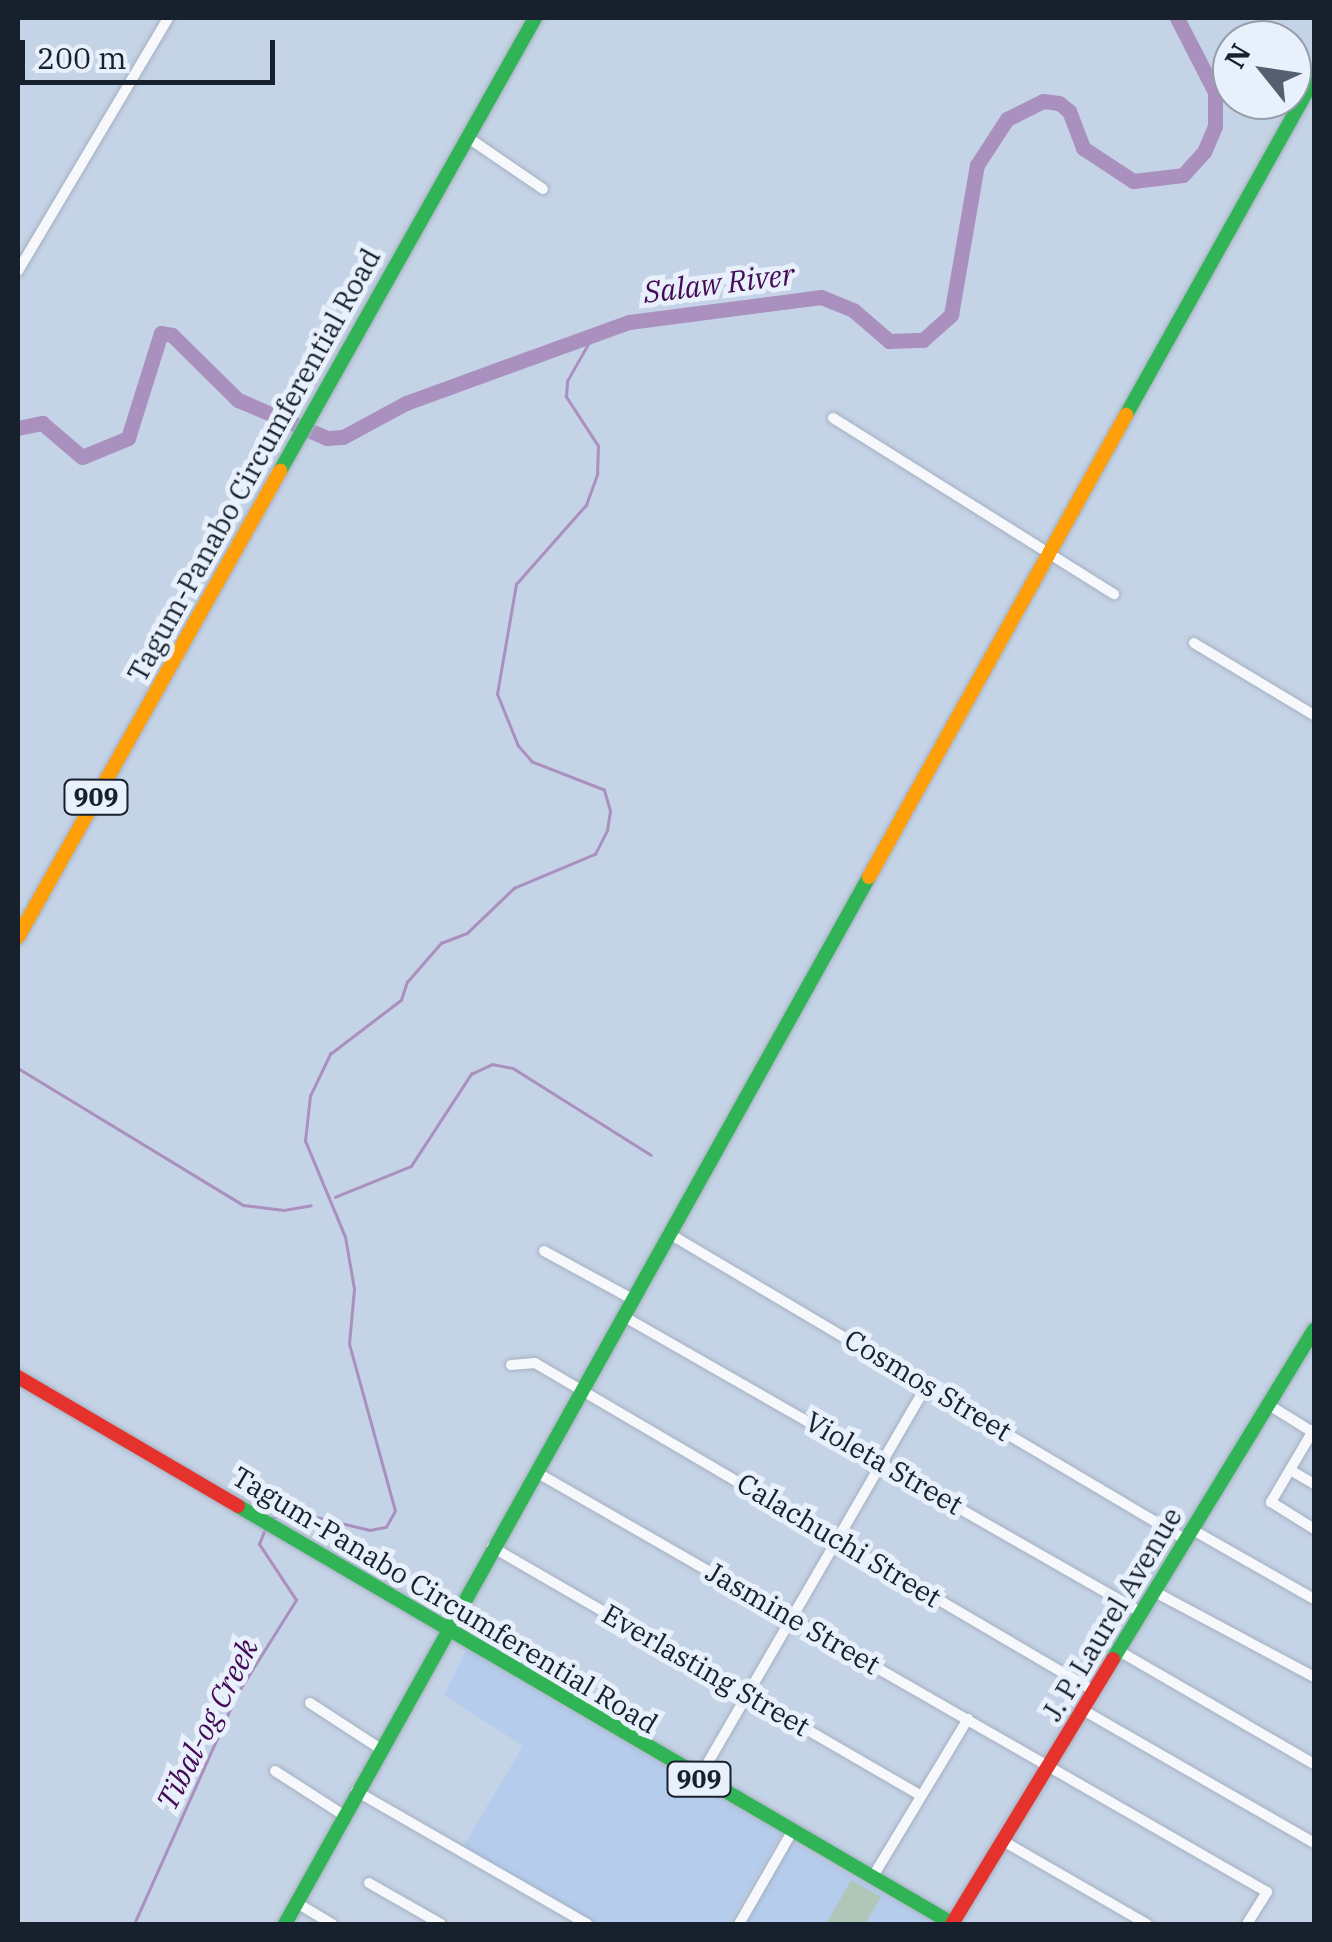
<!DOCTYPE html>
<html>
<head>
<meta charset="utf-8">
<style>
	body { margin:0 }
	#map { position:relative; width:1332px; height:1942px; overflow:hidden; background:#c5d3e7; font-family:"IBM Plex Serif",serif }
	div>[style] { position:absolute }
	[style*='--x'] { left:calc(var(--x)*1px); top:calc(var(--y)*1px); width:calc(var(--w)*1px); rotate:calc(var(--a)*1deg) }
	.built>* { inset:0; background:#b5cced }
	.green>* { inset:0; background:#afc6b8 }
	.stream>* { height:2.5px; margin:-1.25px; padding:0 1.25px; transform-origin:1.25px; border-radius:1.25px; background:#aa90be }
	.river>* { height:15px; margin:-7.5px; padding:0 7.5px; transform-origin:7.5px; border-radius:7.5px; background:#aa90be }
	.roads { filter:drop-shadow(0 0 2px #a4b0bf) drop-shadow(0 0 2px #a4b0bf) }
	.street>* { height:10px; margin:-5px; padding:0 5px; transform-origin:5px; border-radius:5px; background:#f6f8fb }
	.fast>* { height:14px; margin:-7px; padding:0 7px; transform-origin:7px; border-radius:7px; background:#30b455 }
	.slow>* { height:14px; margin:-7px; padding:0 7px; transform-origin:7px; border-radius:7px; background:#ff9f0a }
	.jam>* { height:14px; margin:-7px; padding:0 7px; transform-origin:7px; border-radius:7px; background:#e5322d }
	span { translate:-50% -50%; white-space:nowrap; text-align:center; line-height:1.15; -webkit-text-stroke:10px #e7f0fb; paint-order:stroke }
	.shield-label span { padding:2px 8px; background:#e7f0fb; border:2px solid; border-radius:8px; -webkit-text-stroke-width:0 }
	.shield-label { font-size:25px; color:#17212e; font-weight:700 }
	.street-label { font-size:28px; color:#17212e }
	.water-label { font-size:30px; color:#450a55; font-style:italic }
	.frame { position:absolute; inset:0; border:20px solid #17212e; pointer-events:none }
	.north { position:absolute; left:1212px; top:20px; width:100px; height:100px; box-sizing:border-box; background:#e7f0fb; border:2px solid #949da9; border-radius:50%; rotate:300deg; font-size:28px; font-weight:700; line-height:40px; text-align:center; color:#17212e }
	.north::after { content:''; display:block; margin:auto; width:35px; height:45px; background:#545f6f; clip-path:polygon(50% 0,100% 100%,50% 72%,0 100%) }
	.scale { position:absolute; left:20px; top:40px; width:255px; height:45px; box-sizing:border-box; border:5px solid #17212e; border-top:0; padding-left:12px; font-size:30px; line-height:35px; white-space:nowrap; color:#17212e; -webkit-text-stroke:8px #e7f0fb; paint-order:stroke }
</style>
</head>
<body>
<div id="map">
	<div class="built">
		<i style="clip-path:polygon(466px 1650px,781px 1834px,729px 1924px,596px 1924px,462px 1848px,523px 1746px,444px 1695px)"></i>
		<i style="clip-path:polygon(792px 1842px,935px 1924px,745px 1924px)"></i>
	</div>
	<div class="green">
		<i style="clip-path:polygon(851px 1880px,881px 1897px,865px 1924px,826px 1924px)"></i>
	</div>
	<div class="stream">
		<i style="--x:18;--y:1068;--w:263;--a:31.3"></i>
		<i style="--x:243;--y:1205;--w:41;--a:7"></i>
		<i style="--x:284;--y:1210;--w:27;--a:-10"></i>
		<i style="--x:335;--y:1197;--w:82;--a:-22.2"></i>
		<i style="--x:411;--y:1166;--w:110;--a:-56.9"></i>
		<i style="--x:471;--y:1074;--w:23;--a:-25"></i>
		<i style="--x:492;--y:1064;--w:21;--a:11"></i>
		<i style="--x:513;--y:1068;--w:163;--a:32.2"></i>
		<i style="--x:271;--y:1518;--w:21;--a:-19"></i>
		<i style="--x:291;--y:1511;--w:81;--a:13.5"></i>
		<i style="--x:370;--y:1530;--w:16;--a:-11"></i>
		<i style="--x:386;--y:1527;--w:18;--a:-61"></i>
		<i style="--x:395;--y:1511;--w:173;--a:-105.4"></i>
		<i style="--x:349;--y:1344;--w:55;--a:-84.8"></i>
		<i style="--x:354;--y:1289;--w:53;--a:-99.8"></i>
		<i style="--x:345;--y:1237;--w:104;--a:-112.6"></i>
		<i style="--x:305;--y:1141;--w:45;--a:-83.7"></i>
		<i style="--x:310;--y:1096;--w:47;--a:-64.5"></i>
		<i style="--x:330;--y:1054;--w:89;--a:-37.3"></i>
		<i style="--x:401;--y:1000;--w:19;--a:-72"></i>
		<i style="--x:407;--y:982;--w:52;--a:-48.9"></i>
		<i style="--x:441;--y:943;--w:28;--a:-21"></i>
		<i style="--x:467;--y:933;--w:65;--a:-43.8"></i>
		<i style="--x:514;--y:888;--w:88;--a:-22.8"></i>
		<i style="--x:595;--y:854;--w:27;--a:-63"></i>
		<i style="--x:607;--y:830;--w:19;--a:-81"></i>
		<i style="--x:610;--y:811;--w:22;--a:-106"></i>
		<i style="--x:604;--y:790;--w:77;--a:-158.7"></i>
		<i style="--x:532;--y:762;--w:21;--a:-131"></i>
		<i style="--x:518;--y:746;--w:56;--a:-112"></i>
		<i style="--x:497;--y:694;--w:112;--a:-80.2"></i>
		<i style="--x:516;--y:584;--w:106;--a:-48.5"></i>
		<i style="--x:586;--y:505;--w:33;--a:-70"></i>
		<i style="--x:597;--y:474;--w:28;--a:-88"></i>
		<i style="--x:598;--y:446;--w:59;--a:-123.1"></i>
		<i style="--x:566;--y:397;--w:16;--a:-86"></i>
		<i style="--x:567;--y:381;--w:56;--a:-60.3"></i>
		<i style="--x:134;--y:1924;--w:252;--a:-65.9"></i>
		<i style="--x:237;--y:1694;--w:111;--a:-57.9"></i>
		<i style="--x:296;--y:1600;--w:67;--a:-123.5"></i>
		<i style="--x:259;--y:1544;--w:16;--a:-68"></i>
	</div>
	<div class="river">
		<i style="--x:18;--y:428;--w:25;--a:-12"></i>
		<i style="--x:42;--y:423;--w:52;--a:40.4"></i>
		<i style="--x:82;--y:457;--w:50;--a:-22.4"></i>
		<i style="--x:128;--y:438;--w:110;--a:-72.6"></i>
		<i style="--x:161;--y:333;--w:11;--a:10"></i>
		<i style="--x:172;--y:335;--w:93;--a:44.6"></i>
		<i style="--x:238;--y:400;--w:97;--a:23.1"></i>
		<i style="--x:327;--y:438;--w:16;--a:-4"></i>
		<i style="--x:343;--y:437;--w:72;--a:-28.4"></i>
		<i style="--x:406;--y:403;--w:237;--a:-20"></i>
		<i style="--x:629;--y:322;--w:194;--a:-7.4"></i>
		<i style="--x:821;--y:297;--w:35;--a:22"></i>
		<i style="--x:853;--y:310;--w:48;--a:40.7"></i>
		<i style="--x:889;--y:341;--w:34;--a:-2"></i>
		<i style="--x:923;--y:340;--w:38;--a:-42"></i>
		<i style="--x:951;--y:315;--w:152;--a:-80.2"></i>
		<i style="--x:977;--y:165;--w:55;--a:-56.9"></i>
		<i style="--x:1007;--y:119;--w:40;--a:-26.6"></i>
		<i style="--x:1043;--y:101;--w:16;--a:7"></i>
		<i style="--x:1059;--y:103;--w:13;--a:39"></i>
		<i style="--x:1069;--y:111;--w:40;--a:69"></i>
		<i style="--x:1083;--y:148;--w:60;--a:33.4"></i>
		<i style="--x:1133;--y:181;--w:50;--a:-6.8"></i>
		<i style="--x:1183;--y:175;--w:31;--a:-48"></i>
		<i style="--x:1204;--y:152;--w:28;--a:-67"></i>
		<i style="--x:1215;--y:126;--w:34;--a:-90"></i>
		<i style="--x:1215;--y:92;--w:83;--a:-117.2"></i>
	</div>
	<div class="roads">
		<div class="street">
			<i style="--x:467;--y:137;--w:92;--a:34.4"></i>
			<i style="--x:18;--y:271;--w:294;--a:-59.3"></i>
			<i style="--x:833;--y:418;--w:332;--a:32.1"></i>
			<i style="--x:1194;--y:643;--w:140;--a:31"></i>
			<i style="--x:668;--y:1233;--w:602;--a:30.65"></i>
			<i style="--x:544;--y:1251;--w:100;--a:28.6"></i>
			<i style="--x:623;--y:1316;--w:598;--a:29.78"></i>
			<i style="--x:511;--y:1365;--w:24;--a:-5"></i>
			<i style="--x:535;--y:1363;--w:648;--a:30.4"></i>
			<i style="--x:1269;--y:1405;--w:53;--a:31.9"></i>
			<i style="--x:1314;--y:1429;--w:85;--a:120.5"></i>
			<i style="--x:1271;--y:1502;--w:51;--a:32.1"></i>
			<i style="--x:1290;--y:1470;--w:28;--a:30"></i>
			<i style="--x:536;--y:1472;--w:843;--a:29.88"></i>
			<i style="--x:1267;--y:1892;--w:38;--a:122"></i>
			<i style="--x:1193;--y:1530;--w:139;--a:29.7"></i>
			<i style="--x:492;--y:1547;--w:495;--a:30.1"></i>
			<i style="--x:1155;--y:1592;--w:180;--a:28.1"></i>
			<i style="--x:1119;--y:1651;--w:225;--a:30.1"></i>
			<i style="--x:310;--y:1703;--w:82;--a:33.1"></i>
			<i style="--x:1083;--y:1710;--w:267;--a:29.9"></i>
			<i style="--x:275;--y:1771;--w:80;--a:32.7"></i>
			<i style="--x:699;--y:1778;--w:454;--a:-59.9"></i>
			<i style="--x:356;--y:1791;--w:267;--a:29.9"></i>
			<i style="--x:1003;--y:1841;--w:166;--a:30"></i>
			<i style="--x:872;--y:1878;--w:186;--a:-58.9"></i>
			<i style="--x:369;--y:1883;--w:83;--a:29.7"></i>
			<i style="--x:297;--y:1903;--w:41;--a:31"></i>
			<i style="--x:739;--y:1924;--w:106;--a:-60.1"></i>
		</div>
		<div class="fast">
			<i style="--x:1126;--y:415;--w:385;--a:-60.8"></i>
			<i style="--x:280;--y:471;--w:520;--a:-60.62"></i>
			<i style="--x:238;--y:1506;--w:828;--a:30.31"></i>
			<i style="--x:1113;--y:1659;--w:386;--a:-58.6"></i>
			<i style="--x:285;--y:1924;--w:1199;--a:-60.85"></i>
		</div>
		<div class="slow">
			<i style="--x:869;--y:877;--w:529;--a:-60.91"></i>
			<i style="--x:18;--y:937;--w:535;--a:-60.65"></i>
		</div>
		<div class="jam">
			<i style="--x:18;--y:1377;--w:255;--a:30.4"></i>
			<i style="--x:952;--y:1924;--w:310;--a:-58.7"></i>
		</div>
	</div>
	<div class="shield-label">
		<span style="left:96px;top:797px">909</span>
		<span style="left:699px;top:1779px">909</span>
	</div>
	<div class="street-label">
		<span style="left:254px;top:465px;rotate:-61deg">Tagum-Panabo Circumferential Road</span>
		<span style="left:928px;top:1385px;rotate:31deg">Cosmos Street</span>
		<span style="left:884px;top:1463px;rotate:30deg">Violeta Street</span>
		<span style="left:839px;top:1540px;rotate:31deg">Calachuchi Street</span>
		<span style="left:445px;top:1600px;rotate:31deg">Tagum-Panabo Circumferential Road</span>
		<span style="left:1112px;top:1614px;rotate:-59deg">J. P. Laurel Avenue</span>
		<span style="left:793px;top:1618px;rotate:30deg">Jasmine Street</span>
		<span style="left:706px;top:1670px;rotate:30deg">Everlasting Street</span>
	</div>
	<div class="water-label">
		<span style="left:719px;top:283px;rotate:-7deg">Salaw River</span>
		<span style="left:207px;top:1724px;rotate:-63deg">Tibal-og Creek</span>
	</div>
	<div class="frame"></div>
	<div class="north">N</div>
	<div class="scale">200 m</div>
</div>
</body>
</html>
